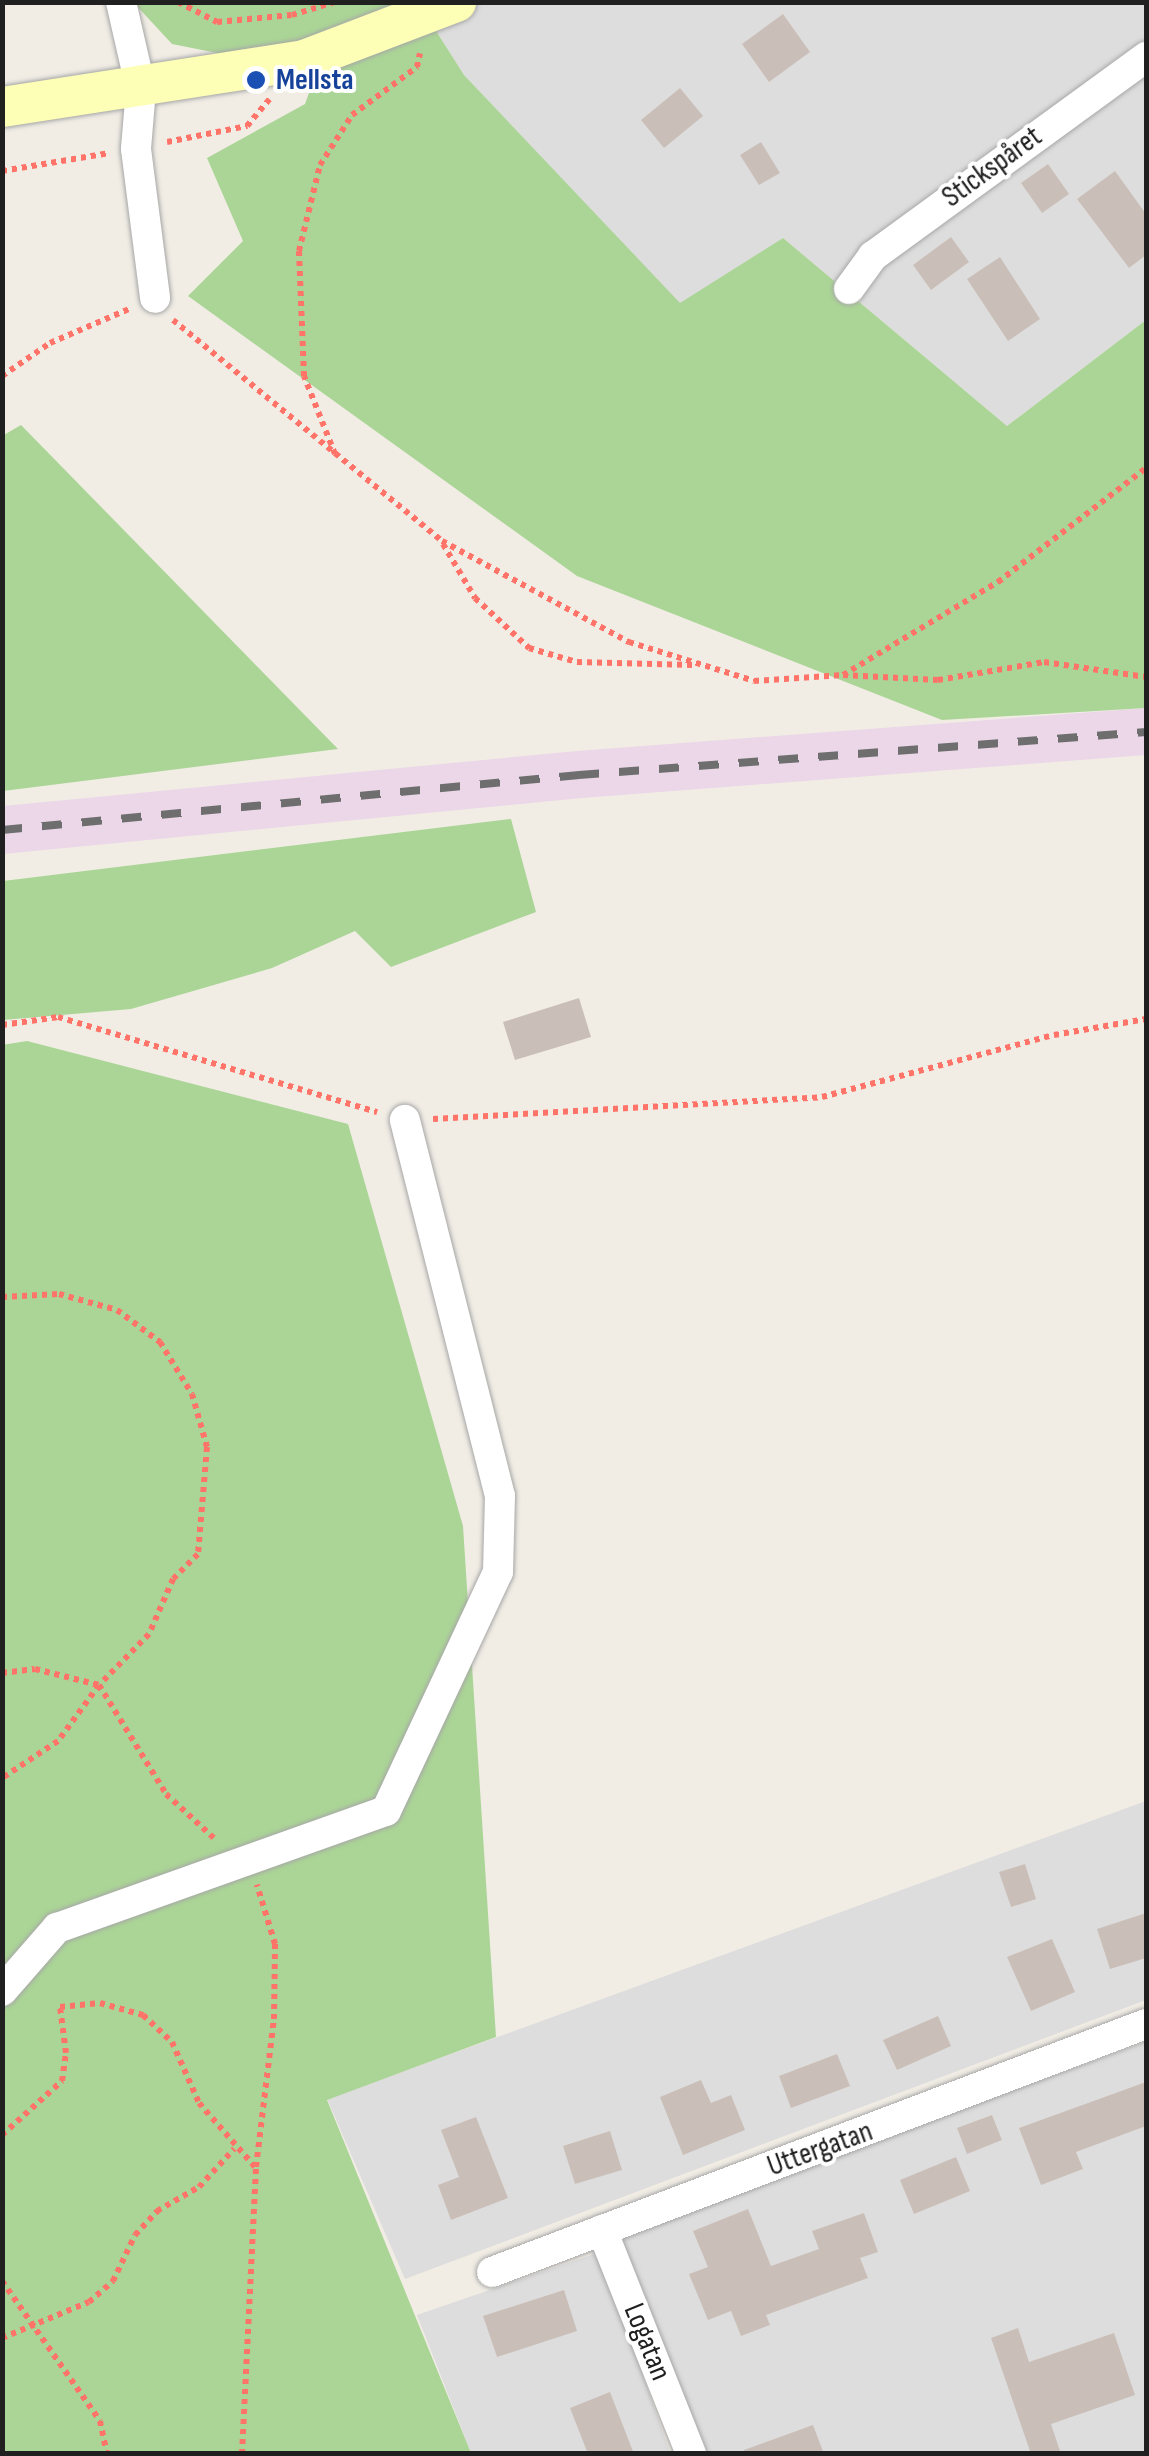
<!DOCTYPE html>
<html>
<head>
<meta charset="utf-8">
<style>
	body { margin:0 }
	#map { position:relative; width:1149px; height:2456px; overflow:hidden; background:#f1ede5; font-family:"Sofia Sans Condensed",sans-serif }
	div>[style] { position:absolute }
	[style*='--x'] { left:calc(var(--x)*1px); top:calc(var(--y)*1px); width:calc(var(--w)*1px); rotate:calc(var(--a)*1deg) }
	.residential>* { inset:0; background:#dedddd }
	.industrial>* { inset:0; background:#ebd7e8 }
	.forest>* { inset:0; background:#abd596 }
	.building>* { inset:0; background:#cabfb8 }
	.path>* { height:6px; margin-top:-3px; transform-origin:0; background:repeating-linear-gradient(90deg,#ff7369 0 5px,transparent 0 10px) }
	.roads { filter:drop-shadow(0 0 2px #a7a7a7) drop-shadow(0 0 2px #a7a7a7) }
	.street>* { height:30px; margin:-15px; padding:0 15px; transform-origin:15px; border-radius:15px; background:#fff }
	.secondary>* { height:40px; margin:-20px; padding:0 20px; transform-origin:20px; border-radius:20px; background:#feffb6 }
	.rail>* { height:8px; margin-top:-4px; transform-origin:0; background:repeating-linear-gradient(90deg,#6e6e6e 0 20px,transparent 0 40px) }
	.dots>* { width:28px; height:28px; translate:-50% -50%; box-sizing:border-box; border:5px solid #fff; border-radius:50% }
	span { translate:-50% -50%; white-space:nowrap; text-align:center; line-height:1.15; -webkit-text-stroke:8px #fff; paint-order:stroke }
	.transit-label { font-size:30px; color:#164399; font-weight:700 }
	.left { translate:0 -50%; text-align:left }
	.street-label { font-size:30px; color:#202020 }
	.frame { position:absolute; inset:0; border:5px solid #202020; pointer-events:none }
</style>
</head>
<body>
<div id="map">
	<div class="residential">
		<i style="clip-path:polygon(456px 2px,1146px 3px,1146px 320px,1007px 426px,783px 238px,680px 304px,464px 75px,426px 15px)"></i>
		<i style="clip-path:polygon(1146px 1801px,1146px 2000px,405px 2279px,327px 2099px)"></i>
		<i style="clip-path:polygon(1146px 2042px,1146px 2453px,706px 2453px,620px 2233px)"></i>
		<i style="clip-path:polygon(600px 2252px,670px 2453px,471px 2453px,417px 2315px)"></i>
	</div>
	<div class="industrial">
		<i style="clip-path:polygon(1146px 708px,1146px 755px,582px 798px,3px 854px,3px 806px,577px 751px)"></i>
	</div>
	<div class="forest">
		<i style="clip-path:polygon(134px 3px,456px 3px,426px 15px,464px 75px,680px 303px,783px 238px,1007px 426px,1146px 320px,1146px 708px,942px 720px,577px 576px,188px 296px,243px 241px,207px 158px,305px 104px,319px 65px,267px 63px,172px 44px)"></i>
		<i style="clip-path:polygon(21px 425px,338px 749px,3px 791px,2px 436px)"></i>
		<i style="clip-path:polygon(511px 819px,536px 912px,391px 967px,355px 931px,272px 968px,131px 1009px,3px 1020px,3px 881px)"></i>
		<i style="clip-path:polygon(27px 1041px,348px 1124px,463px 1526px,496px 2037px,327px 2100px,471px 2453px,3px 2454px,2px 1045px)"></i>
	</div>
	<div class="building">
		<i style="clip-path:polygon(783px 14px,810px 52px,769px 82px,742px 44px)"></i>
		<i style="clip-path:polygon(680px 88px,703px 116px,664px 148px,641px 120px)"></i>
		<i style="clip-path:polygon(761px 142px,780px 173px,759px 185px,740px 155px)"></i>
		<i style="clip-path:polygon(1048px 164px,1069px 194px,1042px 213px,1021px 183px)"></i>
		<i style="clip-path:polygon(1115px 171px,1146px 214px,1146px 255px,1129px 268px,1077px 199px)"></i>
		<i style="clip-path:polygon(951px 237px,969px 262px,931px 290px,913px 265px)"></i>
		<i style="clip-path:polygon(1000px 257px,1040px 319px,1008px 341px,967px 279px)"></i>
		<i style="clip-path:polygon(579px 998px,591px 1037px,515px 1060px,503px 1022px)"></i>
		<i style="clip-path:polygon(1025px 1864px,1036px 1899px,1011px 1907px,999px 1872px)"></i>
		<i style="clip-path:polygon(1146px 1913px,1146px 1958px,1110px 1969px,1097px 1929px)"></i>
		<i style="clip-path:polygon(1052px 1939px,1075px 1992px,1031px 2011px,1007px 1957px)"></i>
		<i style="clip-path:polygon(938px 2016px,951px 2046px,897px 2070px,883px 2040px)"></i>
		<i style="clip-path:polygon(837px 2054px,850px 2086px,791px 2108px,779px 2076px)"></i>
		<i style="clip-path:polygon(701px 2080px,711px 2103px,731px 2095px,745px 2130px,683px 2155px,660px 2097px)"></i>
		<i style="clip-path:polygon(1146px 2082px,1146px 2126px,1076px 2152px,1083px 2169px,1041px 2185px,1019px 2128px)"></i>
		<i style="clip-path:polygon(992px 2115px,1002px 2140px,967px 2154px,957px 2128px)"></i>
		<i style="clip-path:polygon(476px 2117px,508px 2198px,451px 2220px,438px 2185px,459px 2177px,441px 2130px)"></i>
		<i style="clip-path:polygon(610px 2131px,622px 2170px,575px 2184px,563px 2146px)"></i>
		<i style="clip-path:polygon(956px 2157px,970px 2191px,914px 2214px,900px 2180px)"></i>
		<i style="clip-path:polygon(748px 2209px,771px 2266px,819px 2249px,812px 2231px,864px 2213px,878px 2252px,860px 2258px,868px 2278px,766px 2315px,770px 2325px,741px 2336px,731px 2311px,708px 2320px,689px 2274px,708px 2267px,693px 2231px)"></i>
		<i style="clip-path:polygon(564px 2290px,577px 2331px,497px 2357px,483px 2316px)"></i>
		<i style="clip-path:polygon(1018px 2328px,1029px 2362px,1114px 2333px,1135px 2395px,1051px 2424px,1061px 2454px,1031px 2454px,991px 2338px)"></i>
		<i style="clip-path:polygon(610px 2392px,634px 2454px,588px 2454px,570px 2408px)"></i>
		<i style="clip-path:polygon(813px 2425px,824px 2454px,744px 2454px,744px 2450px)"></i>
	</div>
	<div class="path">
		<i style="--x:178;--y:2;--w:44;--a:27.1"></i>
		<i style="--x:217;--y:22;--w:75;--a:-5.3"></i>
		<i style="--x:292;--y:15;--w:45;--a:-16.8"></i>
		<i style="--x:167;--y:142;--w:82;--a:-11.3"></i>
		<i style="--x:247;--y:126;--w:35;--a:-50"></i>
		<i style="--x:2;--y:171;--w:109;--a:-9.5"></i>
		<i style="--x:173;--y:320;--w:348;--a:39.4"></i>
		<i style="--x:442;--y:541;--w:213;--a:28.4"></i>
		<i style="--x:629;--y:642;--w:131;--a:17.3"></i>
		<i style="--x:754;--y:681;--w:89;--a:-3.9"></i>
		<i style="--x:843;--y:675;--w:95;--a:3"></i>
		<i style="--x:938;--y:680;--w:108;--a:-9.6"></i>
		<i style="--x:1044;--y:662;--w:103;--a:8.4"></i>
		<i style="--x:2;--y:376;--w:58;--a:-34.5"></i>
		<i style="--x:50;--y:343;--w:86;--a:-23.3"></i>
		<i style="--x:335;--y:454;--w:84;--a:-111.7"></i>
		<i style="--x:304;--y:376;--w:125;--a:-92.3"></i>
		<i style="--x:299;--y:251;--w:89;--a:-76.3"></i>
		<i style="--x:320;--y:165;--w:59;--a:-57.4"></i>
		<i style="--x:352;--y:115;--w:81;--a:-36.4"></i>
		<i style="--x:417;--y:67;--w:14;--a:-78"></i>
		<i style="--x:443;--y:544;--w:63;--a:59.3"></i>
		<i style="--x:475;--y:598;--w:74;--a:42.8"></i>
		<i style="--x:529;--y:648;--w:50;--a:16.3"></i>
		<i style="--x:577;--y:662;--w:116;--a:1.5"></i>
		<i style="--x:843;--y:675;--w:181;--a:-31"></i>
		<i style="--x:998;--y:582;--w:187;--a:-37.6"></i>
		<i style="--x:2;--y:1025;--w:57;--a:-8.1"></i>
		<i style="--x:58;--y:1017;--w:333;--a:16.6"></i>
		<i style="--x:433;--y:1119;--w:390;--a:-3.2"></i>
		<i style="--x:822;--y:1097;--w:240;--a:-15"></i>
		<i style="--x:1054;--y:1035;--w:93;--a:-9.9"></i>
		<i style="--x:2;--y:1297;--w:57;--a:-3"></i>
		<i style="--x:59;--y:1294;--w:60;--a:15.4"></i>
		<i style="--x:117;--y:1310;--w:54;--a:36.7"></i>
		<i style="--x:160;--y:1342;--w:61;--a:58.4"></i>
		<i style="--x:192;--y:1394;--w:55;--a:74.2"></i>
		<i style="--x:207;--y:1447;--w:107;--a:94.8"></i>
		<i style="--x:198;--y:1554;--w:35;--a:135"></i>
		<i style="--x:173;--y:1579;--w:60;--a:113.6"></i>
		<i style="--x:149;--y:1634;--w:71;--a:134.4"></i>
		<i style="--x:99;--y:1685;--w:69;--a:126.2"></i>
		<i style="--x:58;--y:1741;--w:67;--a:146.5"></i>
		<i style="--x:2;--y:1673;--w:33;--a:-7"></i>
		<i style="--x:35;--y:1669;--w:66;--a:14"></i>
		<i style="--x:99;--y:1685;--w:128;--a:58.4"></i>
		<i style="--x:166;--y:1794;--w:67;--a:42.6"></i>
		<i style="--x:2;--y:2135;--w:81;--a:-42"></i>
		<i style="--x:62;--y:2081;--w:28;--a:-82"></i>
		<i style="--x:66;--y:2053;--w:46;--a:-97.4"></i>
		<i style="--x:60;--y:2007;--w:40;--a:-5.7"></i>
		<i style="--x:100;--y:2003;--w:45;--a:15.6"></i>
		<i style="--x:143;--y:2015;--w:40;--a:43"></i>
		<i style="--x:172;--y:2042;--w:67;--a:66.1"></i>
		<i style="--x:199;--y:2103;--w:85;--a:48.8"></i>
		<i style="--x:2;--y:2281;--w:171;--a:55"></i>
		<i style="--x:100;--y:2421;--w:34;--a:78"></i>
		<i style="--x:2;--y:2338;--w:94;--a:-22.5"></i>
		<i style="--x:89;--y:2302;--w:32;--a:-41"></i>
		<i style="--x:113;--y:2281;--w:51;--a:-64.4"></i>
		<i style="--x:135;--y:2235;--w:33;--a:-47"></i>
		<i style="--x:157;--y:2211;--w:48;--a:-29.7"></i>
		<i style="--x:199;--y:2187;--w:52;--a:-47.4"></i>
		<i style="--x:242;--y:2454;--w:287;--a:-87.2"></i>
		<i style="--x:256;--y:2167;--w:149;--a:-83.1"></i>
		<i style="--x:274;--y:2019;--w:75;--a:-89.2"></i>
		<i style="--x:275;--y:1944;--w:62;--a:-107"></i>
	</div>
	<div class="roads">
		<div class="street">
			<i style="--x:121;--y:2;--w:89;--a:77.1"></i>
			<i style="--x:141;--y:89;--w:60;--a:94.8"></i>
			<i style="--x:136;--y:149;--w:150;--a:82.7"></i>
			<i style="--x:849;--y:289;--w:41;--a:-54"></i>
			<i style="--x:873;--y:256;--w:338;--a:-36.1"></i>
			<i style="--x:2;--y:1991;--w:84;--a:-48.9"></i>
			<i style="--x:57;--y:1928;--w:349;--a:-19.6"></i>
			<i style="--x:386;--y:1811;--w:264;--a:-64.9"></i>
			<i style="--x:498;--y:1572;--w:76;--a:-88.5"></i>
			<i style="--x:500;--y:1496;--w:388;--a:-104.2"></i>
			<i style="--x:602;--y:2230;--w:241;--a:68.3"></i>
			<i style="--x:492;--y:2272;--w:699;--a:-20.77"></i>
		</div>
		<div class="secondary">
			<i style="--x:2;--y:107;--w:306;--a:-8.8"></i>
			<i style="--x:304;--y:60;--w:163;--a:-20.9"></i>
		</div>
	</div>
	<div class="rail">
		<i style="--x:2;--y:830;--w:580;--a:-5.45"></i>
		<i style="--x:579;--y:775;--w:569;--a:-4.34"></i>
	</div>
	<div class="dots">
		<i style="left:256px;top:80px;background:#1a4fb4"></i>
	</div>
	<div class="transit-label">
		<span class="left" style="left:276px;top:80px">Mellsta</span>
	</div>
	<div class="street-label">
		<span style="left:992px;top:167px;rotate:-36deg">Stickspåret</span>
		<span style="left:820px;top:2149px;rotate:-20deg">Uttergatan</span>
		<span style="left:647px;top:2342px;rotate:68deg">Logatan</span>
	</div>
	<div class="frame"></div>
</div>
</body>
</html>
